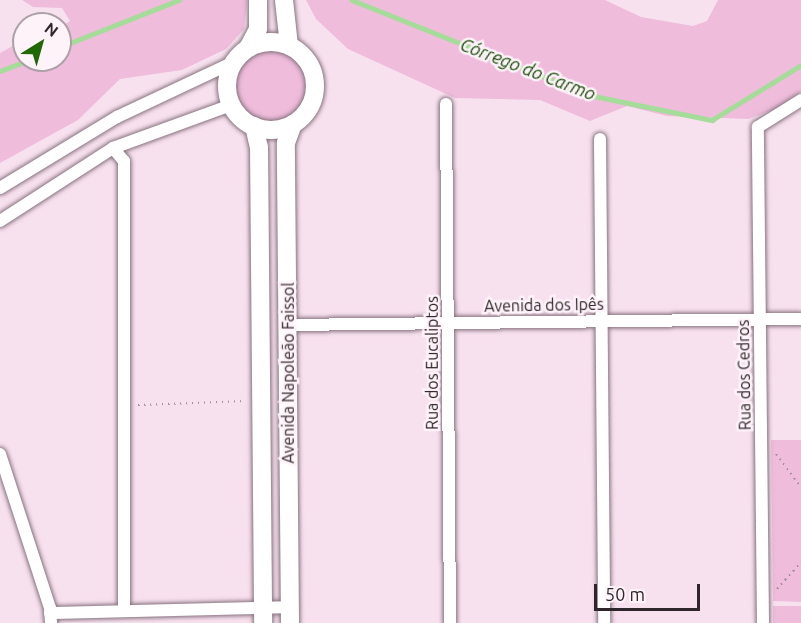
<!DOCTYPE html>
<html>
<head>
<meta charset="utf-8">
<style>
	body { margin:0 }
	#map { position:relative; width:801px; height:623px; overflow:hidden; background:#f8e1ef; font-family:Ubuntu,sans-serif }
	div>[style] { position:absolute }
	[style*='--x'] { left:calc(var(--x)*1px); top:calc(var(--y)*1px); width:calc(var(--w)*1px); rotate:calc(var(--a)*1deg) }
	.green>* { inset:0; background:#efbcdc }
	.round { border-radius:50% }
	.stream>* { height:4.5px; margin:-2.25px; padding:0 2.25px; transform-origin:2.25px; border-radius:2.25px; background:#a5dc99 }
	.path>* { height:2px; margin-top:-1px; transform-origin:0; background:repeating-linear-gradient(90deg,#9f8e99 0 1.5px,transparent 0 6px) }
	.roads { filter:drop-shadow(0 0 2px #87737f) drop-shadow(0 0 2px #87737f) }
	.street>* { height:12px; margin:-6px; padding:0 6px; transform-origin:6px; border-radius:6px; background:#fff }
	.secondary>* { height:18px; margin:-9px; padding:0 9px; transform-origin:9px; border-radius:9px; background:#fff }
	.secondary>.ring { margin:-9px; padding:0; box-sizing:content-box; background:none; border:18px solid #fff; border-radius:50% }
	span { translate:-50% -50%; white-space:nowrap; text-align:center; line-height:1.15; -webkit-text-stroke:5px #fdf3f9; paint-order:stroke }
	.street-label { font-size:16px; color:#2f262b }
	.water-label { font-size:18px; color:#1a4e0b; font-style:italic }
	.north { position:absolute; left:12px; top:12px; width:60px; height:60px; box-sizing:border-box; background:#fdf3f9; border:2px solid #aba1a7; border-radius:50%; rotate:37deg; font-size:16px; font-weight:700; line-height:24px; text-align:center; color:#2f262b }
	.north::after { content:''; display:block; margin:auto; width:21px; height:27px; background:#1f6904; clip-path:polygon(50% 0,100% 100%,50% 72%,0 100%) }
	.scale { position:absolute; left:594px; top:584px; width:106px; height:27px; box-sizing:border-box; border:3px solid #2f262b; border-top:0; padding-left:8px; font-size:18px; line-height:21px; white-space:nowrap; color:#2f262b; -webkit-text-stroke:4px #fdf3f9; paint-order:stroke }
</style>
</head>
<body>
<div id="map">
	<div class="green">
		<i style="clip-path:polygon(22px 0,247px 0,244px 29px,226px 49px,182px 70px,120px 79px,78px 120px,0 163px,0 53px,24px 40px,24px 60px,60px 60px,60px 27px,70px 21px,62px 8px,33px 7px)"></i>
		<i style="clip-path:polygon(306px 0,605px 0,641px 17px,693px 26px,707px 21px,718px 0,801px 0,801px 91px,778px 108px,748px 119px,667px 116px,627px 106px,590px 121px,540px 100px,455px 98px,348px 49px,316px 19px)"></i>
		<i class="round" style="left:233px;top:49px;width:74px;height:74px"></i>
		<i style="clip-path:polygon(771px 440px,801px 440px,801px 602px,773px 601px)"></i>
		<i style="clip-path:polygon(773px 606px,801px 606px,801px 623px,773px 623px)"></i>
	</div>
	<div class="stream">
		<i style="--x:352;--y:0;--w:255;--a:21.8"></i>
		<i style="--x:589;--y:95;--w:126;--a:11.5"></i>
		<i style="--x:712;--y:120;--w:105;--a:-31.7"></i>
		<i style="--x:60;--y:47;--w:128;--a:-21.6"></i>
		<i style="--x:0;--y:71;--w:30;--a:-21"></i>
	</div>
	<div class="path">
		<i style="--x:138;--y:405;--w:108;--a:-2.1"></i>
		<i style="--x:776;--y:454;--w:41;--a:52.9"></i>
		<i style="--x:777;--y:589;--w:36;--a:-48"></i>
	</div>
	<div class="roads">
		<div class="street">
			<i style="--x:446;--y:104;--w:519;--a:89.56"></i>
			<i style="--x:600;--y:139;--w:484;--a:89.5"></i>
			<i style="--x:113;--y:148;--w:17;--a:50"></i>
			<i style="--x:124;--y:161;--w:450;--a:90"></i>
			<i style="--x:0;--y:188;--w:137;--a:-31.3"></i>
			<i style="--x:117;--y:117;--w:127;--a:-25.2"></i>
			<i style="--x:0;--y:221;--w:135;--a:-32.9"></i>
			<i style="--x:113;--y:148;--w:126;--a:-20"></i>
			<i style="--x:287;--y:325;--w:514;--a:-0.67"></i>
			<i style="--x:0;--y:454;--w:162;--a:72"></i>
			<i style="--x:50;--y:608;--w:15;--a:86"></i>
			<i style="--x:50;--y:613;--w:239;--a:-1.4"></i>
			<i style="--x:763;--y:623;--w:496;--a:-90.6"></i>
			<i style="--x:758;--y:127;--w:51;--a:-32.1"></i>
		</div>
		<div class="secondary">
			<i style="--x:284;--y:0;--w:46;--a:83.8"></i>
			<i class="ring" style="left:227px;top:42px;width:70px;height:70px"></i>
			<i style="--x:248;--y:48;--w:21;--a:-62"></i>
			<i style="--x:258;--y:29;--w:29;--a:-90"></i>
			<i style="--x:254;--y:126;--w:22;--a:77"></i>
			<i style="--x:259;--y:147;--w:476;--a:89.5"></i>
			<i style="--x:290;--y:623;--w:480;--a:-90.5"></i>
			<i style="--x:286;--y:143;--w:20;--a:-70"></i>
		</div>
	</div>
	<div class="street-label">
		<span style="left:544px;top:305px;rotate:-1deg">Avenida dos Ipês</span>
		<span style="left:432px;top:363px;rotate:-90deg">Rua dos Eucaliptos</span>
		<span style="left:288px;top:373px;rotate:-90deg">Avenida Napoleão Faissol</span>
		<span style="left:744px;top:375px;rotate:-91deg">Rua dos Cedros</span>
	</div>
	<div class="water-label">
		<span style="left:528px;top:69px;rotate:21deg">Córrego do Carmo</span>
	</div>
	<div class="north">N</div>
	<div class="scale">50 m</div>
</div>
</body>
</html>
